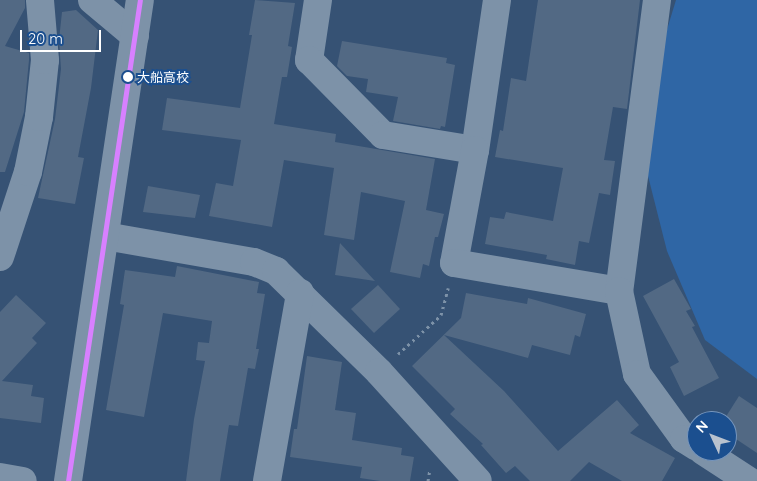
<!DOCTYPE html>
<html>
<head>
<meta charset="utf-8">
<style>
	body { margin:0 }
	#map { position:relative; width:757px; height:481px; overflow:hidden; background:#365274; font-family:Quicksand,"Noto Sans JP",sans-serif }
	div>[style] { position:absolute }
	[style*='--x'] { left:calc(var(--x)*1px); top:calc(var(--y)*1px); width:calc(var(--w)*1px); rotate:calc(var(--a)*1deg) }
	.green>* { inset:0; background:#2f66a5 }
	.building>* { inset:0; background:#526984 }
	.path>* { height:3px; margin-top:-1.5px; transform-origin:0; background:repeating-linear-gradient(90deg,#7d92a8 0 2.5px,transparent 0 6.5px) }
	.minor>* { height:28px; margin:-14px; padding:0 14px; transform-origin:14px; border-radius:14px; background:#7d92a8 }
	.bus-1>* { height:5px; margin:-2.5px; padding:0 2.5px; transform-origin:2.5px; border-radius:2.5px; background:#d880ff }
	.dots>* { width:14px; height:14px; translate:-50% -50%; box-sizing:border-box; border:2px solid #1b4f8f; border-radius:50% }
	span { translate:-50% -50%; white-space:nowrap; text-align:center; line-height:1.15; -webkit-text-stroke:4px #1b4f8f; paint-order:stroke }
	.bus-label { font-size:13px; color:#fff }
	.left { translate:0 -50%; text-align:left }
	.north { position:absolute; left:687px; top:411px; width:50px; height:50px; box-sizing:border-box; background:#1b4f8f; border:1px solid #7695bc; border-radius:50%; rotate:313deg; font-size:14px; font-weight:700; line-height:20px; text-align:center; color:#fff }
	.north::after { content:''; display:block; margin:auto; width:18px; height:22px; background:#b9c2ce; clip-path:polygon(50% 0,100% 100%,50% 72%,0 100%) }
	.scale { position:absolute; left:20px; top:30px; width:81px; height:22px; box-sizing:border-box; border:2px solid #fff; border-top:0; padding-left:6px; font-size:15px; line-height:18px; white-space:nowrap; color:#fff; -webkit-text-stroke:4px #1b4f8f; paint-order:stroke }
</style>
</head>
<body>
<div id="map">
	<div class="green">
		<i style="clip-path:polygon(676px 0,757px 0,757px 379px,705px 340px,667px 251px,646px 168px,654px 72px)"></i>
	</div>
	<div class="building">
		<i style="clip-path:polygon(0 0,25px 0,25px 8px,5px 46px,29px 53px,29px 60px,24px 112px,5px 172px,0 172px)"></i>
		<i style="clip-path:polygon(255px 0,295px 3px,288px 46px,292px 47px,287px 77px,282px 77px,274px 124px,336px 134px,335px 142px,435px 159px,426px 210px,444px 214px,438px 237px,435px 237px,429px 266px,423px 264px,420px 278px,390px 272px,405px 201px,361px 192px,354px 240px,324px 235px,334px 168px,284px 160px,272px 227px,209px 216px,216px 183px,233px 186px,241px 140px,162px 130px,167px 98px,240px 108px,252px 35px,249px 35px)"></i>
		<i style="clip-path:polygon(538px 0,640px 0,627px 109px,613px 107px,604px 160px,615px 161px,610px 195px,599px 193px,589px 243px,579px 241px,575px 265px,546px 259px,547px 255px,485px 244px,490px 217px,504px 219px,506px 212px,553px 221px,563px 168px,495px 157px,500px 130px,503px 131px,511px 78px,526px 81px)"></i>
		<i style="clip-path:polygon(76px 10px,98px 30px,91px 88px,78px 157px,84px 158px,75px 204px,38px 198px,55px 119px,61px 69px,59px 40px,62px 12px)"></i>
		<i style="clip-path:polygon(342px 41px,447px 58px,446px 63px,455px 65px,445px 127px,441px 126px,440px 129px,393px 121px,398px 97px,366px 92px,368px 79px,347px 76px,337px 66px)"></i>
		<i style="clip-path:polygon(148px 186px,200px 195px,195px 218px,143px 212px)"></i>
		<i style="clip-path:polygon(340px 243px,375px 281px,335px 275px)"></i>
		<i style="clip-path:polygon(177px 266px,259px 282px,257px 293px,265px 294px,256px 349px,259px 349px,255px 369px,248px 368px,238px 426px,229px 425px,220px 481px,186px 481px,194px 419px,205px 361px,196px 360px,198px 342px,209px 343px,212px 321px,163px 313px,144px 417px,106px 410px,124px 305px,120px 304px,125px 270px,175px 277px)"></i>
		<i style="clip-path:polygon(674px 279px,691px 309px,686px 311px,695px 326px,692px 327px,719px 378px,684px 396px,670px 367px,679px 362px,643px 296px)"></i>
		<i style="clip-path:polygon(378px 285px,400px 309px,374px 333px,351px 309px)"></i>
		<i style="clip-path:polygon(466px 293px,527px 304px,528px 298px,586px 314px,580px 337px,575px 335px,570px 355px,532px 345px,528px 358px,444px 335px,504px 391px,558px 451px,617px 400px,639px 425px,630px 433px,675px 458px,662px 481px,622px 481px,589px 462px,570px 481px,530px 481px,515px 466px,506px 473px,481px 445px,483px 444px,450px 414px,455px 409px,412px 366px,461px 318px)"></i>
		<i style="clip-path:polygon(16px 295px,46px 323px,32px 338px,37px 343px,2px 381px,33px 385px,31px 396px,44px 398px,41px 423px,0 418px,0 312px)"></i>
		<i style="clip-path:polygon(307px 356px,342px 362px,335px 410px,356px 413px,352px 440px,402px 448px,401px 455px,414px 457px,410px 481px,380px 481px,360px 478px,362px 467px,290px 457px,294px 429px,297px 429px)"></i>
		<i style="clip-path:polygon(739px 396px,757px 408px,757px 453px,727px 433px,727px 415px)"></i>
	</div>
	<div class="path">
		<i style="--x:398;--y:354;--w:58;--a:-42.2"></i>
		<i style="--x:441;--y:315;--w:28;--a:-75"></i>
		<i style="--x:428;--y:481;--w:12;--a:-81"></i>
	</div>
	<div class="minor">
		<i style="--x:92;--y:0;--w:56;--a:39.9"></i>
		<i style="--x:318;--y:0;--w:61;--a:98.5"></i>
		<i style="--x:309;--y:60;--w:105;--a:45.4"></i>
		<i style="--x:383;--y:135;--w:93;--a:9.3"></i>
		<i style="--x:497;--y:0;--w:152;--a:98.3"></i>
		<i style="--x:475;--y:150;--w:115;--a:100.5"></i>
		<i style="--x:454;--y:263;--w:167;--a:9.6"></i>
		<i style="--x:657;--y:0;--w:293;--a:97.4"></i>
		<i style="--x:619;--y:291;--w:85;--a:77.8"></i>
		<i style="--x:637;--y:374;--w:80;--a:54.1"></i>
		<i style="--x:684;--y:439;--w:15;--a:32"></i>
		<i style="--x:105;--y:236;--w:151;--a:9.9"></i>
		<i style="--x:254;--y:262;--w:24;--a:22"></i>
		<i style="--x:276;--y:271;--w:144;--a:44.4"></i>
		<i style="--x:379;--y:372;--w:147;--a:47.8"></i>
		<i style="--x:0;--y:257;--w:89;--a:-71.8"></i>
		<i style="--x:28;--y:172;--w:56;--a:-78.7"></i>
		<i style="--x:39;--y:117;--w:57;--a:-84"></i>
		<i style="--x:45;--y:60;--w:60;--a:-94.8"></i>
		<i style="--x:703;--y:451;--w:55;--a:33.1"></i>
		<i style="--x:0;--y:477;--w:23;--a:10"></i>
		<i style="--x:68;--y:481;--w:486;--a:-81.5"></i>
		<i style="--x:267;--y:481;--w:191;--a:-80"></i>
	</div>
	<div class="bus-1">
		<i style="--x:68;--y:481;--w:486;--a:-81.5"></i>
	</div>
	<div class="dots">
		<i style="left:128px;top:77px;background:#fff"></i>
	</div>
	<div class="bus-label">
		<span class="left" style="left:137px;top:77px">大船高校</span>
	</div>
	<div class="north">N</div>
	<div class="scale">20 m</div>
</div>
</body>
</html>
